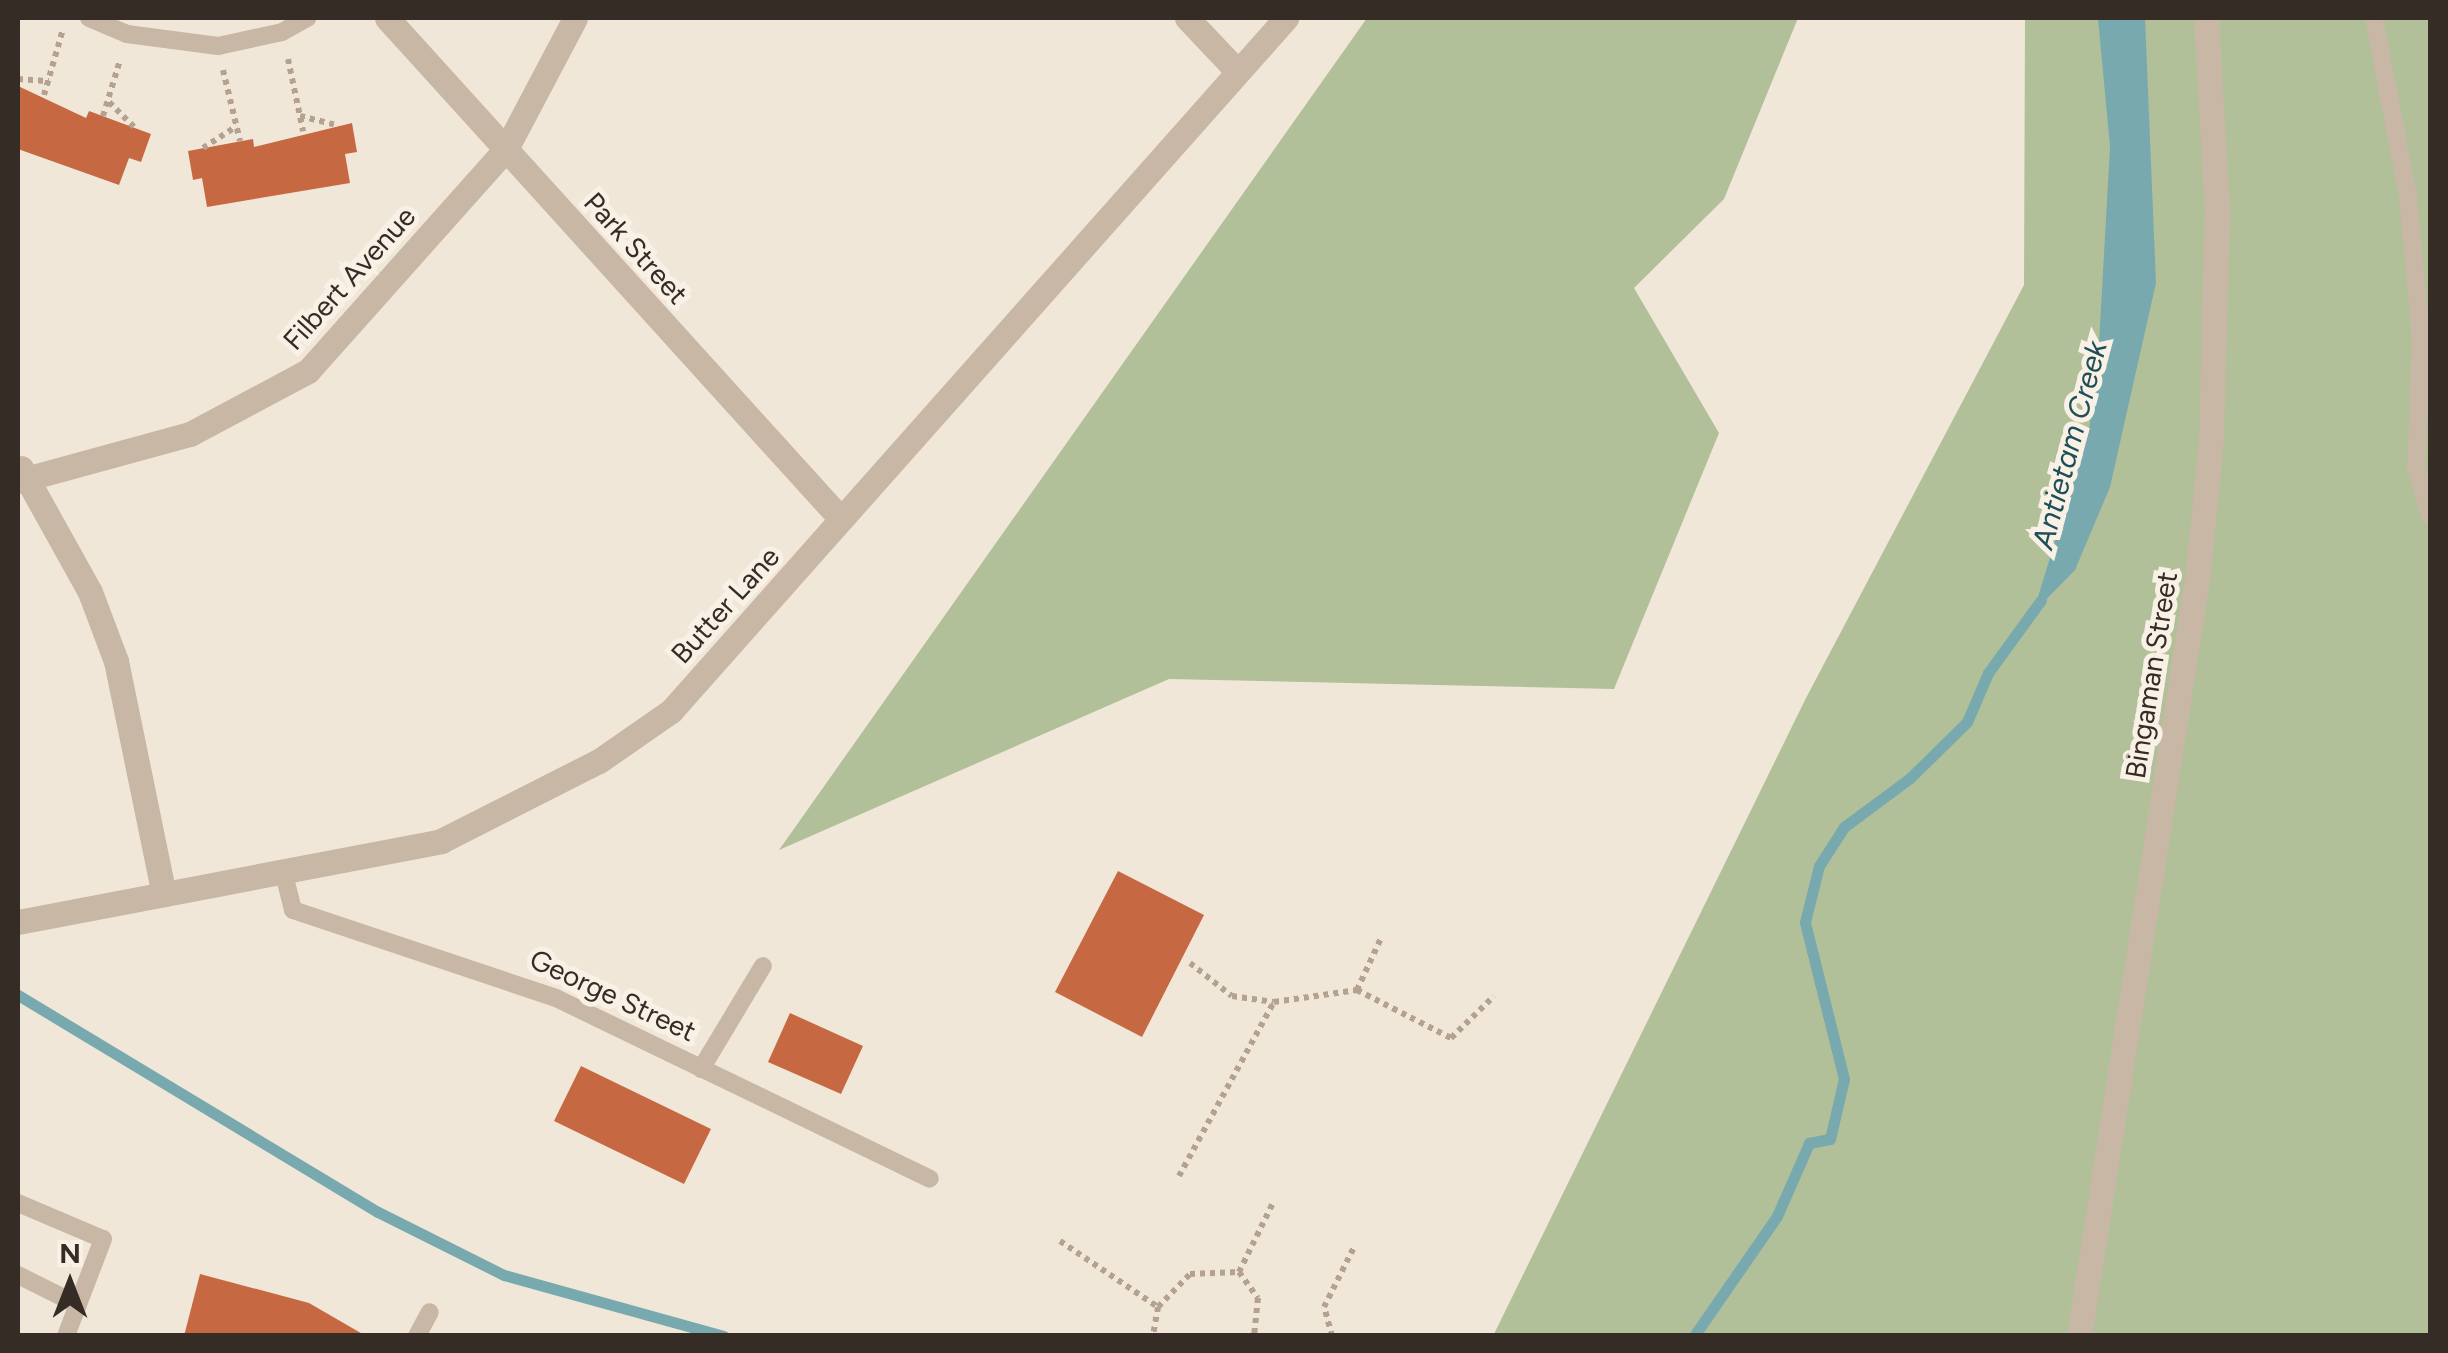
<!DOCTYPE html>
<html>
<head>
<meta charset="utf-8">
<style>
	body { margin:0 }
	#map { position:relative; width:2448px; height:1353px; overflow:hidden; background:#f1e7d9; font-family:Figtree,sans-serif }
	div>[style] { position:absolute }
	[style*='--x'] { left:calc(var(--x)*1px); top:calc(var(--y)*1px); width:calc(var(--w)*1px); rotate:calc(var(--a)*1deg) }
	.green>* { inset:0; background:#b1c099 }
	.water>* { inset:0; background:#78a9ae }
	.stream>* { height:11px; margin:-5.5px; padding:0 5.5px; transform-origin:5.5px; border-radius:5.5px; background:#78a9ae }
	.building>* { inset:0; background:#c66942 }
	.path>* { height:6px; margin-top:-3px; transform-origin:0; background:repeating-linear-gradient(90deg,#b5a18f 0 5px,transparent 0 10px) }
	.service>* { height:18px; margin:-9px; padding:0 9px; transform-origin:9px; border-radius:9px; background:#c9b7a5 }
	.minor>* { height:25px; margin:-12.5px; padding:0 12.5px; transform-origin:12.5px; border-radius:12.5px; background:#c9b7a5 }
	.tertiary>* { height:25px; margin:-12.5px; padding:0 12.5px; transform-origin:12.5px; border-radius:12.5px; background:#c9b7a5 }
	span { translate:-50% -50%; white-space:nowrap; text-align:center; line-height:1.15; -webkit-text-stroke:10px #f9f1e5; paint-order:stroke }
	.street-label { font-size:28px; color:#352c26 }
	.water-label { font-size:30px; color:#1c4f56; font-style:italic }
	.frame { position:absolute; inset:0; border:20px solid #352c26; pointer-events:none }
	.north { position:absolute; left:20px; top:1233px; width:100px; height:100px; -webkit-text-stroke:8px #f9f1e5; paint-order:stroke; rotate:0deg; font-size:28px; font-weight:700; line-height:40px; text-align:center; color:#352c26 }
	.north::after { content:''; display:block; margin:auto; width:35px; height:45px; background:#352c26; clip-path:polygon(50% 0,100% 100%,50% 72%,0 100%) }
</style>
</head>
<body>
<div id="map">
	<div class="green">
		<i style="clip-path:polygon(1367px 18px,1798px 18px,1724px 199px,1634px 288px,1719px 433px,1614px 689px,1169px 679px,779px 850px)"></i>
		<i style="clip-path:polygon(2025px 18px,2430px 18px,2430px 1335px,1493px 1336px,1806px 698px,2024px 285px)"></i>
	</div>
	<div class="water">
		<i style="clip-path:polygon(2098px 18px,2145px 18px,2156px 283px,2110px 487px,2075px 570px,2033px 613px,2089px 431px,2099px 343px,2110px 147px)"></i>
	</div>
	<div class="stream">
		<i style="--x:18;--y:995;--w:420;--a:31.1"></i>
		<i style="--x:378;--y:1212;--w:141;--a:26.6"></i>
		<i style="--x:504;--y:1275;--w:228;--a:15.5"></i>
		<i style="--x:1694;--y:1336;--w:146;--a:-55.3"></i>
		<i style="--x:1777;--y:1216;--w:80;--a:-66.3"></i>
		<i style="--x:1809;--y:1143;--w:21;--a:-11"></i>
		<i style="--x:1830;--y:1139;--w:62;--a:-76.9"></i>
		<i style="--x:1844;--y:1079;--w:162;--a:-104"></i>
		<i style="--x:1805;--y:922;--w:58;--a:-76"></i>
		<i style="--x:1819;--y:866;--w:46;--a:-57.3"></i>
		<i style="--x:1844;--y:827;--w:82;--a:-36.6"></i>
		<i style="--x:1910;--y:778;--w:80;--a:-44.5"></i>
		<i style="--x:1967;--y:722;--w:53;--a:-66.8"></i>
		<i style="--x:1988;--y:673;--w:90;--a:-54"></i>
	</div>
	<div class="building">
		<i style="clip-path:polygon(18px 86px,86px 118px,89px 111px,151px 134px,141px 162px,129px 158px,119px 185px,18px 149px)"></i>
		<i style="clip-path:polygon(352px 123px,357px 152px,345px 154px,350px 183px,207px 207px,202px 178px,193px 180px,188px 151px,253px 139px,254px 147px)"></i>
		<i style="clip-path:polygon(1118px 871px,1204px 915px,1142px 1037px,1055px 992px)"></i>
		<i style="clip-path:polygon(790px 1013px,863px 1046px,841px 1094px,768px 1062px)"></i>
		<i style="clip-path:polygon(581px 1066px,711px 1129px,684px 1184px,554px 1121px)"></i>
		<i style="clip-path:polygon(200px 1274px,309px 1303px,366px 1336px,184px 1336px)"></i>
	</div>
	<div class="path">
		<i style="--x:288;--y:59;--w:74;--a:78.2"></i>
		<i style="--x:223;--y:70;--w:73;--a:76.5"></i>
		<i style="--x:18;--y:79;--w:31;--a:4"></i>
		<i style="--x:44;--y:95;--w:69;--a:-73.9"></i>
		<i style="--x:109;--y:102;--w:37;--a:45"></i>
		<i style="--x:103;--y:116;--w:59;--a:-73.1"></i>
		<i style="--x:300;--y:116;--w:36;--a:14"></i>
		<i style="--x:203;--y:148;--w:40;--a:-32.9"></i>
		<i style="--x:1190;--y:963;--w:53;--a:38.2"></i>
		<i style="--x:1232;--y:996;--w:42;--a:8.1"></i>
		<i style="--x:1357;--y:990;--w:57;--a:-65.2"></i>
		<i style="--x:1179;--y:1176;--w:198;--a:-61.4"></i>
		<i style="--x:1274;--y:1002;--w:84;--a:-8.2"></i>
		<i style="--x:1357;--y:990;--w:106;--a:27.1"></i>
		<i style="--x:1451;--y:1038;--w:60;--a:-44.3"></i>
		<i style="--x:1060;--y:1241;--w:118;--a:34"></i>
		<i style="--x:1158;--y:1307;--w:29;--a:100"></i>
		<i style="--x:1239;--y:1272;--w:32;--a:54"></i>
		<i style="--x:1258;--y:1298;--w:38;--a:96"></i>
		<i style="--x:1158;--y:1307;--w:46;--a:-45.9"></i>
		<i style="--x:1190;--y:1274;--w:49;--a:-2.3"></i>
		<i style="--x:1239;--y:1272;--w:77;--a:-63.8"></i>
		<i style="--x:1332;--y:1336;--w:30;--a:-105"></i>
		<i style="--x:1324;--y:1307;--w:69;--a:-63.4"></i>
	</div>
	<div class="service">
		<i style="--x:89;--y:18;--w:41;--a:22.8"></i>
		<i style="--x:127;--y:34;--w:92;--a:7.5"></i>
		<i style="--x:218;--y:46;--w:66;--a:-12.3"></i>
		<i style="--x:282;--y:32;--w:29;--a:-29"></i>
		<i style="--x:2374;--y:18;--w:182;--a:79.2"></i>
		<i style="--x:2408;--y:197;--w:145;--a:84.8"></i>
		<i style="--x:2421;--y:341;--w:128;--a:92.2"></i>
		<i style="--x:2416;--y:469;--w:48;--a:73.1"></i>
		<i style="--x:284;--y:874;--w:37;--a:76"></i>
		<i style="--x:293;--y:910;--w:277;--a:18.5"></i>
		<i style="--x:556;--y:998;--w:415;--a:25.8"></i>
		<i style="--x:701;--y:1069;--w:120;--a:-59"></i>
		<i style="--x:18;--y:1203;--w:92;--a:23"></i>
		<i style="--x:103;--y:1239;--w:104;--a:110.9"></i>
		<i style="--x:18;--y:1275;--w:67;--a:26.6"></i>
		<i style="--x:417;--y:1336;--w:27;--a:-62"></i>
	</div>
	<div class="minor">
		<i style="--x:387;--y:18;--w:676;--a:47.82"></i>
		<i style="--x:1187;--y:18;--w:74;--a:46.6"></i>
		<i style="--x:21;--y:468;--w:142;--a:60.9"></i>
		<i style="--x:90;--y:592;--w:74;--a:69.4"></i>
		<i style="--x:116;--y:661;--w:238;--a:78.4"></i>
		<i style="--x:18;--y:481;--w:178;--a:-15.3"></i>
		<i style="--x:190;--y:434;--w:134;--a:-28.1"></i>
		<i style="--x:308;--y:371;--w:297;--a:-48.3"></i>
		<i style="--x:506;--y:149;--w:148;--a:-62.2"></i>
	</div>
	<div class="tertiary">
		<i style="--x:18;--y:922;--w:431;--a:-10.8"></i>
		<i style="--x:441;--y:841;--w:177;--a:-26.9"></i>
		<i style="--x:599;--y:761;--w:88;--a:-34.8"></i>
		<i style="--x:671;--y:711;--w:927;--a:-48.41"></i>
		<i style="--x:2079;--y:1336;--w:772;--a:-81.14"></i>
		<i style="--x:2198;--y:573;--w:137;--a:-84.5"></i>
		<i style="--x:2211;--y:437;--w:225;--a:-88.5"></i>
		<i style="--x:2217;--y:212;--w:194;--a:-93.2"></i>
	</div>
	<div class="street-label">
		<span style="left:636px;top:248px;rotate:48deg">Park Street</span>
		<span style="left:349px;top:278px;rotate:-48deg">Filbert Avenue</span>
		<span style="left:725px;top:605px;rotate:-48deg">Butter Lane</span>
		<span style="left:2151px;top:675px;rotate:-81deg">Bingaman Street</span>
		<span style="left:613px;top:995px;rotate:25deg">George Street</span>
	</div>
	<div class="water-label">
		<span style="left:2070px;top:445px;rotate:-75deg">Antietam Creek</span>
	</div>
	<div class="frame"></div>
	<div class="north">N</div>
</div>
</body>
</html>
